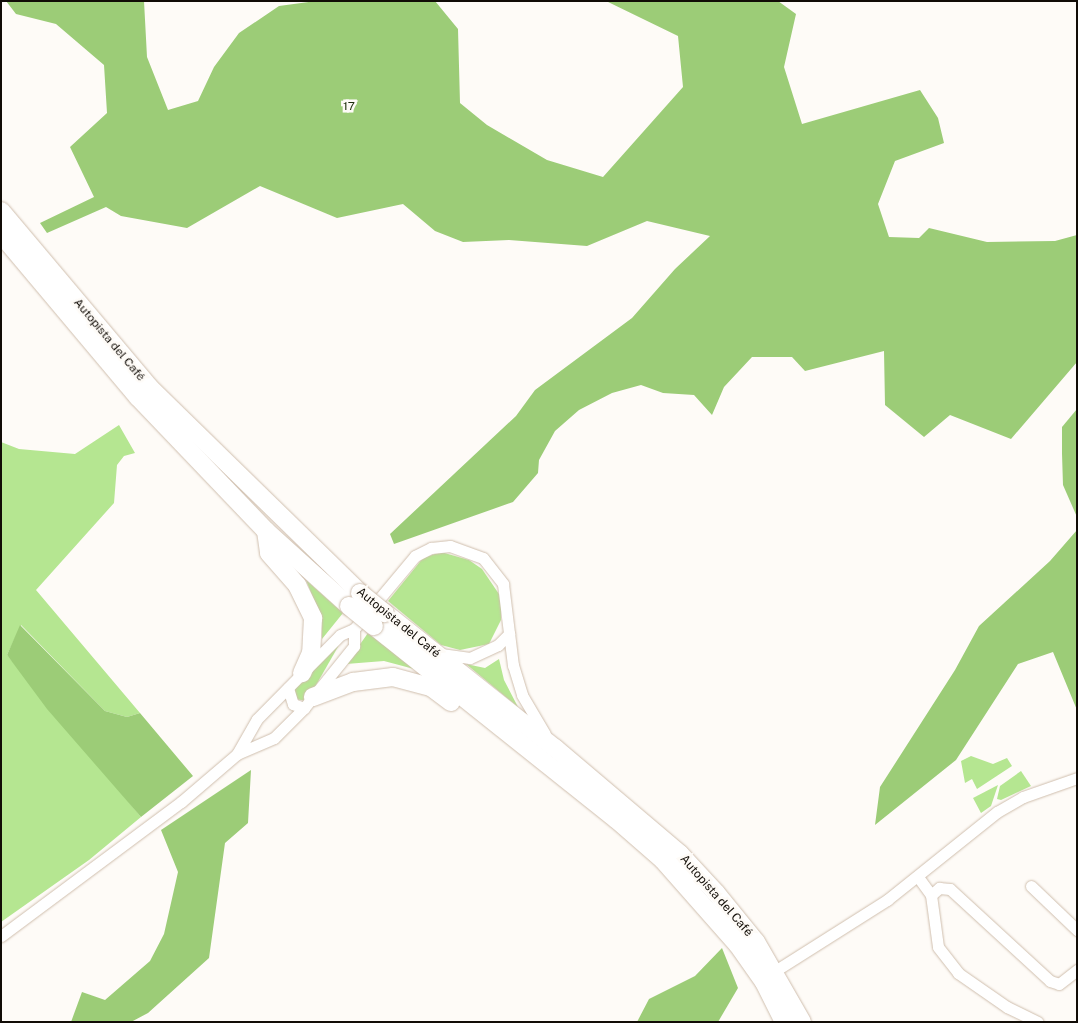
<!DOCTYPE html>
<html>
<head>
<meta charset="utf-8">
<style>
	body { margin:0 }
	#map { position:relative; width:1078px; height:1023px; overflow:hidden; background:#fefbf7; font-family:"Public Sans",sans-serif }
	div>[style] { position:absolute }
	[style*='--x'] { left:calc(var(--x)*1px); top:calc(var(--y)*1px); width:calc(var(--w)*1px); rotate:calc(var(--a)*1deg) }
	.green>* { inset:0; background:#b5e691 }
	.forest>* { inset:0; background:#9ccc77 }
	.roads { filter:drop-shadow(0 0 1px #cfbead) drop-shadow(0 0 1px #cfbead) }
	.minor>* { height:11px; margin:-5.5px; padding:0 5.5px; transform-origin:5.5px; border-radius:5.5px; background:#fff }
	.highway>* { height:18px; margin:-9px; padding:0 9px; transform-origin:9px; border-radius:9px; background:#fff }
	.bridges { filter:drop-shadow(0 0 1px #cfbead) drop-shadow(0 0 1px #cfbead) }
	.highway-bridge>* { height:18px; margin:-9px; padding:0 9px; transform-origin:9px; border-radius:9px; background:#fff }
	span { translate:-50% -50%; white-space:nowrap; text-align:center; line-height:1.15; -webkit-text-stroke:5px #fefbf7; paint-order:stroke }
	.park-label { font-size:12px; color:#1d2f0c }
	.street-label { font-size:12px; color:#110c06 }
	.frame { position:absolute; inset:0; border:2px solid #110c06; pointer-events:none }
</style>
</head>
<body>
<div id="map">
	<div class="green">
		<i style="clip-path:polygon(119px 425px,135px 453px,124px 456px,117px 465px,114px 503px,36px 590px,140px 713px,127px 717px,105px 711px,21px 625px,7px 655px,141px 817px,89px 860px,1px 922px,1px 442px,19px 449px,75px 454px)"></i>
		<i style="clip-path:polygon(441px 552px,469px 560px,482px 569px,501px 597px,501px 620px,489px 644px,460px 650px,441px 645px,388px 601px,423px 558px)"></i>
		<i style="clip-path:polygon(306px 580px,343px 613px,322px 639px,321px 618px)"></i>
		<i style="clip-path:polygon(368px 633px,414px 669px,384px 661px,346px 664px)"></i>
		<i style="clip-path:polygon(339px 645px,307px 701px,295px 699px,292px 692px,297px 682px)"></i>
		<i style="clip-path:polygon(499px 659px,504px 680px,518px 707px,466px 664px,485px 668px)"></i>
		<i style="clip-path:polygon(971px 756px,993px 764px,1007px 758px,1012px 766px,977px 789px,972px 779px,965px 783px,961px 761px)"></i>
		<i style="clip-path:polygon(1021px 771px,1031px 786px,1001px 800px,997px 799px,1000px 786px)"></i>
		<i style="clip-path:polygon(998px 785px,991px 806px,981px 813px,973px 798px)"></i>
	</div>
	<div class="forest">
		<i style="clip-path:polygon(6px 1px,144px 1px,147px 57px,168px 110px,198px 101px,214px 67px,239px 33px,279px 6px,316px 1px,435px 1px,458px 29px,460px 103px,487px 125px,547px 160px,603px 177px,683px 87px,678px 36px,606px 1px,778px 1px,796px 14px,784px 67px,802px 124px,920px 90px,938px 118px,944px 143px,895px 161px,878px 204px,889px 237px,919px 238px,929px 228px,987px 242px,1055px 241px,1077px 235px,1077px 362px,1011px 439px,950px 415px,924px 437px,885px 405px,884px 351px,805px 371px,792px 357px,752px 357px,724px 387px,712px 415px,694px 395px,663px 393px,641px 385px,612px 393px,579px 410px,555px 431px,539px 460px,538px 473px,513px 502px,394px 544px,390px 534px,516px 416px,535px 390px,632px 318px,675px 269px,710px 236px,647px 221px,587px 246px,509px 240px,463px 242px,435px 231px,403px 204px,337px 218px,260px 186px,187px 228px,121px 216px,106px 207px,47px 233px,40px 223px,94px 197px,70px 147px,107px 113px,104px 65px,56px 24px,16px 14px)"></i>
		<i style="clip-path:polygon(1077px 409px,1077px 517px,1063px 485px,1062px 454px,1062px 427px)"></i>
		<i style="clip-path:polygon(1077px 530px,1077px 710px,1053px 652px,1018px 664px,956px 760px,875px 825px,880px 787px,955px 670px,979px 626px,1050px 561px)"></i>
		<i style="clip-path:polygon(20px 625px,105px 711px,127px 717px,140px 713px,193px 776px,141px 817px,47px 709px,7px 655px)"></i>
		<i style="clip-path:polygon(251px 770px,248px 823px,225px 843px,209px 958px,148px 1013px,131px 1022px,71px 1022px,82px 992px,105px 1000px,150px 961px,164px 934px,178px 872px,161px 830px)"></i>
		<i style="clip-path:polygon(722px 948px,738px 988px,718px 1022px,637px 1022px,649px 999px,695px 976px)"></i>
	</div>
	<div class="roads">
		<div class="minor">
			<i style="--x:441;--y:654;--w:29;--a:8"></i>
			<i style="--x:470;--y:658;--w:31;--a:-25"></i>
			<i style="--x:498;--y:645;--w:16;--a:-45"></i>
			<i style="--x:288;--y:688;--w:17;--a:73"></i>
			<i style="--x:293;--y:704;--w:12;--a:20"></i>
			<i style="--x:237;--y:754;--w:40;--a:-60.3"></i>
			<i style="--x:257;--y:719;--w:118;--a:-45.3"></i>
			<i style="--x:340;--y:635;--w:15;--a:-23"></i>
			<i style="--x:354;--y:629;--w:95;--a:-50.1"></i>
			<i style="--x:415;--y:556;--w:18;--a:-27"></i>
			<i style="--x:431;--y:548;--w:19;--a:-6"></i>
			<i style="--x:450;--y:546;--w:35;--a:20"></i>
			<i style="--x:483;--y:558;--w:33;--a:52"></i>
			<i style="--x:503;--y:584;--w:82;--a:83"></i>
			<i style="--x:513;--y:665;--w:31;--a:73"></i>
			<i style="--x:522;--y:695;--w:45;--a:59.5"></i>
			<i style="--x:918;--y:877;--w:22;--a:54"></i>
			<i style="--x:931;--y:895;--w:11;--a:-41"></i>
			<i style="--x:939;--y:888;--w:11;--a:5"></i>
			<i style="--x:950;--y:889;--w:136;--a:42.6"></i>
			<i style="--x:1050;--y:981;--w:9;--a:18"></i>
			<i style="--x:1059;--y:984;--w:23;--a:-38"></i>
			<i style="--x:1031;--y:886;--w:64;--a:43.7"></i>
			<i style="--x:931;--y:895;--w:52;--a:82.3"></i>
			<i style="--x:938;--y:947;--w:33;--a:52"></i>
			<i style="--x:958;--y:973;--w:60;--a:34.8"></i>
			<i style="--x:1007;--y:1007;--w:34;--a:26"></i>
			<i style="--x:1;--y:936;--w:224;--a:-36.7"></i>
			<i style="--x:181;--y:802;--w:74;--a:-40.6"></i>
			<i style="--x:237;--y:754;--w:40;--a:-23.4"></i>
			<i style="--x:274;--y:738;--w:42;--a:-45"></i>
			<i style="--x:304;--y:708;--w:80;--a:-51.1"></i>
			<i style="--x:354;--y:646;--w:17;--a:-90"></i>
			<i style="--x:775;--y:971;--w:133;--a:-32.4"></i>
			<i style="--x:887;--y:900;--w:141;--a:-38.7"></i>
			<i style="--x:997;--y:812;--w:30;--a:-30"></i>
			<i style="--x:1023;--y:797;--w:57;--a:-19.4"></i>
		</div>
		<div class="highway">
			<i style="--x:1;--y:211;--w:230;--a:49.9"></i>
			<i style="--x:149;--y:387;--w:295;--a:44.3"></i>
			<i style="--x:1;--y:234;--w:213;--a:50"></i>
			<i style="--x:138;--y:397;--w:185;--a:46.3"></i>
			<i style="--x:266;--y:531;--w:112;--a:42.1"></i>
			<i style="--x:266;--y:531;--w:22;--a:82"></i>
			<i style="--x:269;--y:553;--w:43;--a:48.8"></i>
			<i style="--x:297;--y:585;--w:37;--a:64"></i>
			<i style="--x:313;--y:618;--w:35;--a:93"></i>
			<i style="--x:311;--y:653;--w:22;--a:114"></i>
			<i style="--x:385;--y:613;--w:217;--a:38.5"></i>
			<i style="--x:555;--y:748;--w:164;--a:40.3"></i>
			<i style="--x:680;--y:854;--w:53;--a:47.3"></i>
			<i style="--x:716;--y:893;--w:63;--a:50.8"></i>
			<i style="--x:756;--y:942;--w:92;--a:60.1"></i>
			<i style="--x:374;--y:626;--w:310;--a:38.6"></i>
			<i style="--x:616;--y:819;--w:62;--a:41.1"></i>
			<i style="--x:663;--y:860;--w:113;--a:48.6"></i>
			<i style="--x:738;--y:945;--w:45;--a:54.9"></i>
			<i style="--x:764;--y:982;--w:45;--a:63.4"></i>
			<i style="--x:313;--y:697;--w:43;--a:-20.6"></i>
			<i style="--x:353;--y:682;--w:40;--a:-7.1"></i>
			<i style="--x:393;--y:677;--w:39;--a:15"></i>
			<i style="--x:431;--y:687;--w:25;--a:37"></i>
		</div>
	</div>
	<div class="bridges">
		<div class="highway-bridge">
			<i style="--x:360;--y:593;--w:32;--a:39"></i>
			<i style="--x:349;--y:606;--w:32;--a:39"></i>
		</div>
	</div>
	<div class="park-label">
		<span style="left:349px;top:107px">17</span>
	</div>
	<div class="street-label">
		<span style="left:109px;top:340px;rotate:50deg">Autopista del Café</span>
		<span style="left:398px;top:623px;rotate:39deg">Autopista del Café</span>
		<span style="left:716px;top:896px;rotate:49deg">Autopista del Café</span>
	</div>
	<div class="frame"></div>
</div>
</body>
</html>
